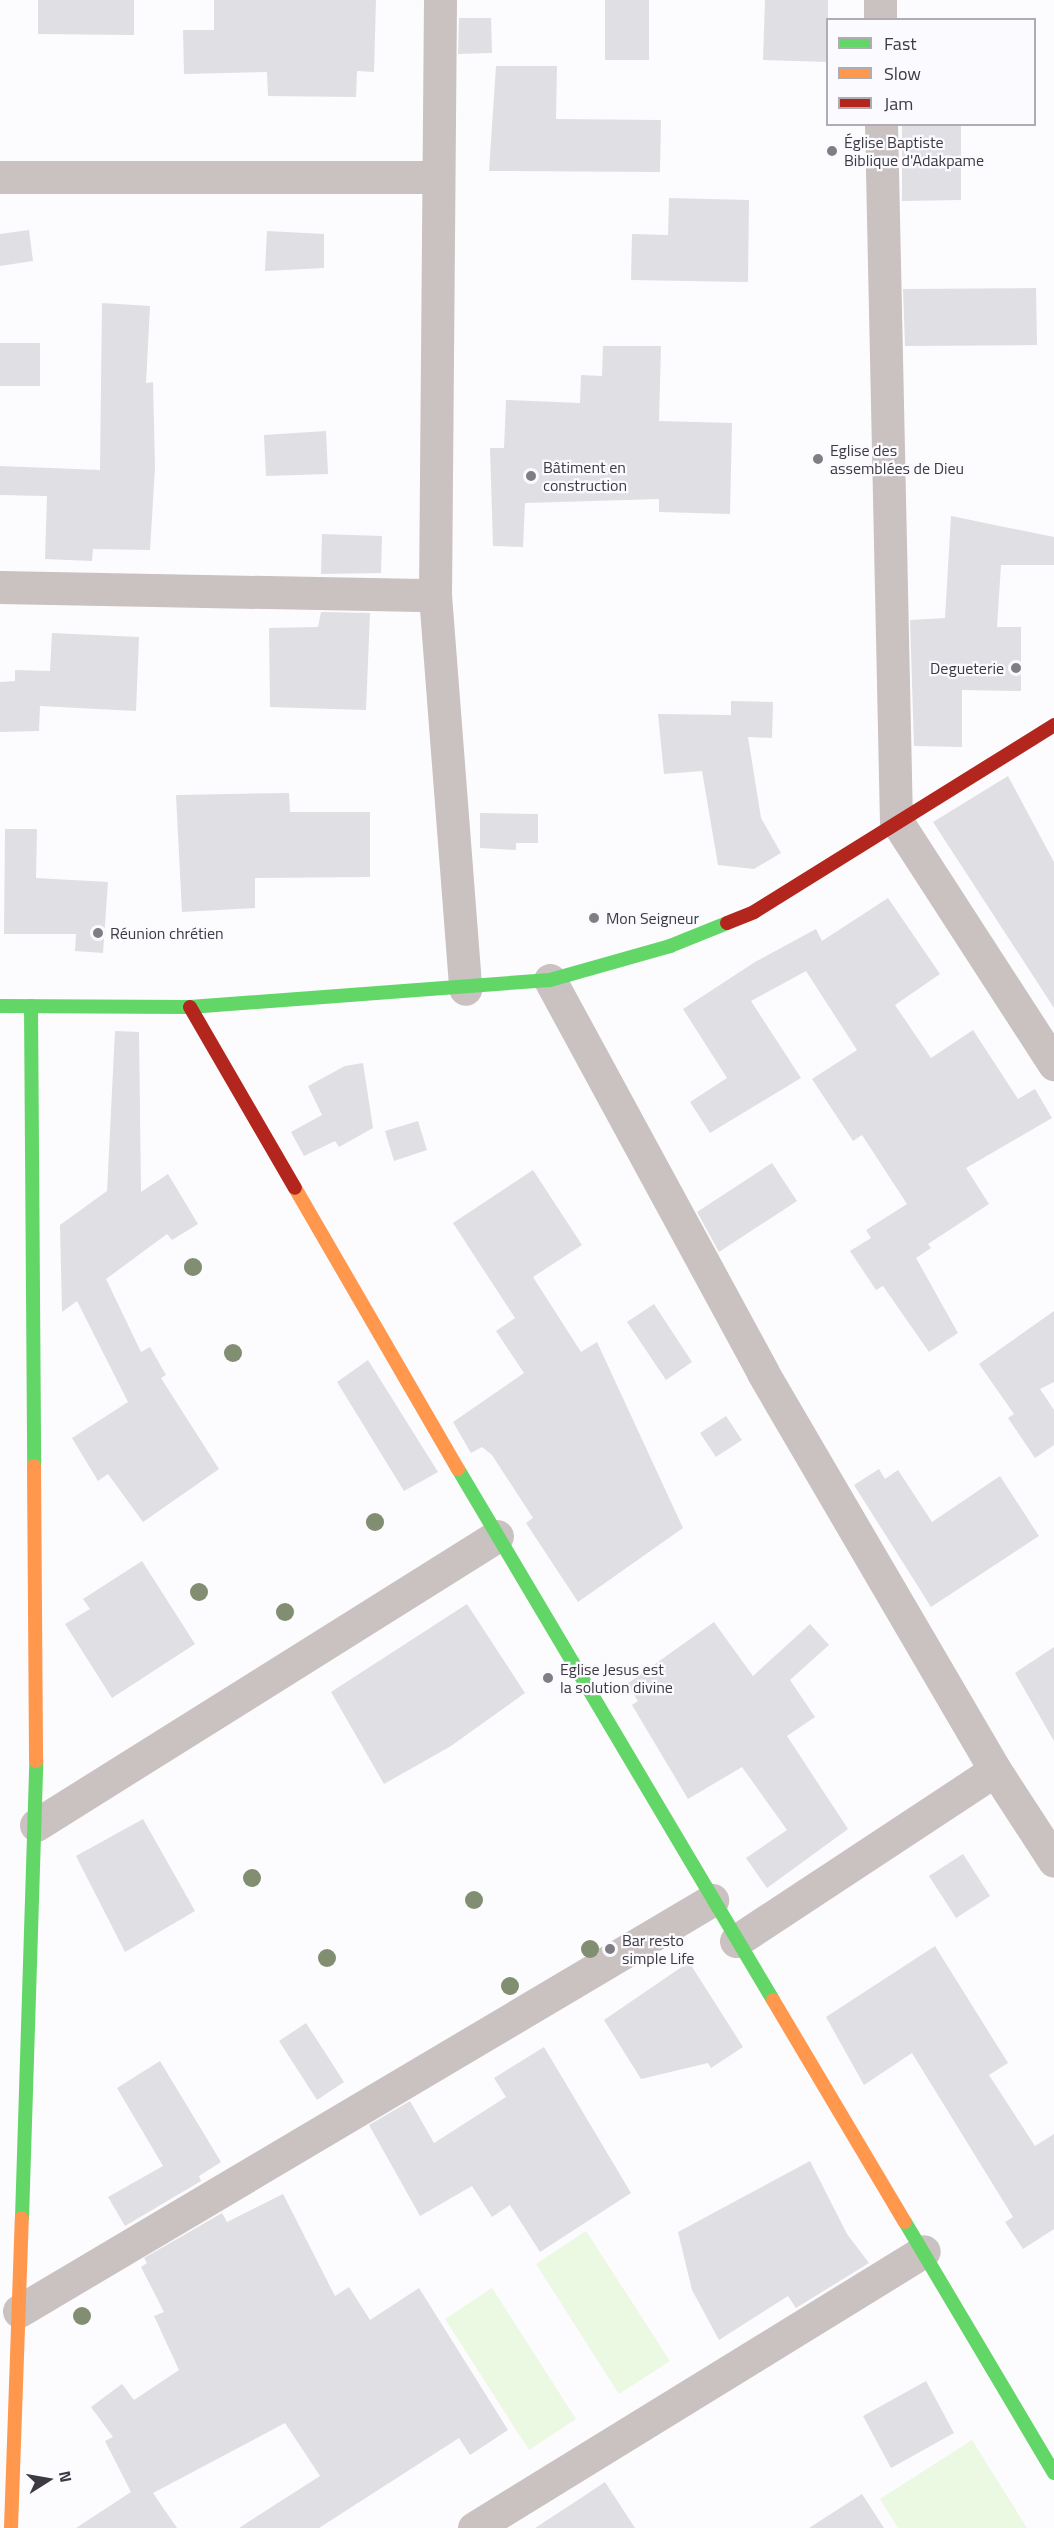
<!DOCTYPE html>
<html>
<head>
<meta charset="utf-8">
<style>
	body { margin:0 }
	#map { position:relative; width:1054px; height:2528px; overflow:hidden; background:#fcfbfd; font-family:"Titillium Web",sans-serif }
	div>[style] { position:absolute }
	[style*='--x'] { left:calc(var(--x)*1px); top:calc(var(--y)*1px); width:calc(var(--w)*1px); rotate:calc(var(--a)*1deg) }
	.green>* { inset:0; background:#ebf8e2 }
	.building>* { inset:0; background:#e0dfe4 }
	.street>* { height:33px; margin:-16.5px; padding:0 16.5px; transform-origin:16.5px; border-radius:16.5px; background:#cac1c1 }
	.fast>* { height:14px; margin:-7px; padding:0 7px; transform-origin:7px; border-radius:7px; background:#63d668 }
	.slow>* { height:14px; margin:-7px; padding:0 7px; transform-origin:7px; border-radius:7px; background:#ff974d }
	.jam>* { height:14px; margin:-7px; padding:0 7px; transform-origin:7px; border-radius:7px; background:#b3261e }
	.trees>* { width:18px; height:18px; margin:-9px; border-radius:50%; background:#818e72 }
	.dots>* { width:16px; height:16px; translate:-50% -50%; box-sizing:border-box; border:3px solid #fbfafe; border-radius:50% }
	span { translate:-50% -50%; white-space:nowrap; text-align:center; line-height:1.15; -webkit-text-stroke:4.5px #fbfafe; paint-order:stroke }
	.poi-label { font-size:16px; color:#3d3a43 }
	.left { translate:0 -50%; text-align:left }
	.right { translate:-100% -50%; text-align:right }
	.legend { position:absolute; left:826px; top:18px; width:210px; height:108px; box-sizing:border-box; background:#fbfafe; border:2px solid #afadb3; margin:0; padding:8px 10px; list-style:none; font-size:18px; color:#3d3a43 }
	.legend li { display:flex; align-items:center; gap:12px; height:30px }
	.legend b { width:30px; border:2px solid #afadb3 }
	.north { position:absolute; left:18px; top:2450px; width:60px; height:60px; -webkit-text-stroke:4px #fbfafe; paint-order:stroke; rotate:79deg; font-size:16px; font-weight:700; line-height:24px; text-align:center; color:#3d3a43 }
	.north::after { content:''; display:block; margin:auto; width:21px; height:27px; background:#3d3a43; clip-path:polygon(50% 0,100% 100%,50% 72%,0 100%) }
</style>
</head>
<body>
<div id="map">
	<div class="green">
		<i style="clip-path:polygon(586px 2231px,670px 2361px,619px 2394px,536px 2264px)"></i>
		<i style="clip-path:polygon(492px 2288px,576px 2419px,529px 2450px,445px 2319px)"></i>
		<i style="clip-path:polygon(972px 2440px,1027px 2528px,898px 2528px,880px 2499px)"></i>
	</div>
	<div class="building">
		<i style="clip-path:polygon(38px 0,134px 0,134px 35px,38px 34px)"></i>
		<i style="clip-path:polygon(214px 0,376px 0,374px 72px,357px 71px,356px 97px,268px 96px,267px 72px,184px 74px,183px 30px,214px 30px)"></i>
		<i style="clip-path:polygon(605px 0,649px 0,649px 60px,605px 60px)"></i>
		<i style="clip-path:polygon(765px 0,828px 0,828px 62px,763px 60px)"></i>
		<i style="clip-path:polygon(459px 18px,491px 18px,492px 53px,458px 54px)"></i>
		<i style="clip-path:polygon(496px 66px,557px 66px,556px 119px,661px 120px,660px 172px,489px 171px)"></i>
		<i style="clip-path:polygon(902px 124px,961px 124px,961px 200px,902px 201px)"></i>
		<i style="clip-path:polygon(669px 198px,749px 200px,748px 282px,631px 280px,632px 234px,668px 235px)"></i>
		<i style="clip-path:polygon(29px 230px,33px 261px,0 266px,0 234px)"></i>
		<i style="clip-path:polygon(267px 231px,324px 234px,324px 268px,265px 271px)"></i>
		<i style="clip-path:polygon(1036px 288px,1037px 345px,905px 346px,903px 289px)"></i>
		<i style="clip-path:polygon(102px 303px,150px 306px,146px 383px,153px 382px,155px 468px,150px 550px,93px 549px,92px 561px,45px 559px,47px 496px,0 495px,0 466px,100px 470px)"></i>
		<i style="clip-path:polygon(0 343px,40px 343px,40px 386px,0 386px)"></i>
		<i style="clip-path:polygon(603px 346px,661px 346px,659px 421px,732px 423px,730px 514px,659px 512px,659px 499px,525px 503px,523px 547px,493px 546px,490px 448px,504px 448px,506px 400px,580px 403px,581px 375px,602px 376px)"></i>
		<i style="clip-path:polygon(326px 431px,328px 474px,266px 476px,264px 435px)"></i>
		<i style="clip-path:polygon(951px 516px,1054px 537px,1054px 565px,1001px 565px,997px 627px,1021px 627px,1021px 691px,962px 690px,962px 747px,914px 746px,910px 620px,945px 618px)"></i>
		<i style="clip-path:polygon(322px 534px,382px 536px,381px 573px,321px 574px)"></i>
		<i style="clip-path:polygon(321px 612px,370px 613px,366px 710px,270px 707px,269px 628px,318px 627px)"></i>
		<i style="clip-path:polygon(52px 633px,139px 637px,136px 711px,40px 706px,39px 731px,0 732px,0 682px,15px 681px,15px 670px,50px 671px)"></i>
		<i style="clip-path:polygon(731px 701px,773px 702px,772px 738px,748px 737px,761px 818px,781px 853px,754px 869px,718px 865px,702px 771px,664px 774px,658px 714px,731px 715px)"></i>
		<i style="clip-path:polygon(1008px 776px,1054px 862px,1054px 1008px,933px 822px)"></i>
		<i style="clip-path:polygon(289px 793px,290px 812px,370px 812px,370px 877px,255px 878px,255px 908px,182px 912px,176px 795px)"></i>
		<i style="clip-path:polygon(480px 813px,538px 814px,538px 843px,516px 843px,516px 850px,480px 848px)"></i>
		<i style="clip-path:polygon(5px 829px,37px 829px,36px 878px,108px 882px,103px 953px,75px 951px,76px 934px,4px 934px)"></i>
		<i style="clip-path:polygon(888px 898px,940px 974px,895px 1005px,931px 1058px,973px 1030px,1018px 1099px,1035px 1089px,1052px 1118px,966px 1168px,989px 1204px,928px 1244px,931px 1248px,916px 1258px,958px 1333px,929px 1352px,883px 1286px,876px 1290px,850px 1251px,871px 1238px,866px 1230px,907px 1204px,862px 1135px,853px 1141px,812px 1079px,857px 1050px,806px 971px,751px 1001px,801px 1078px,710px 1133px,690px 1102px,727px 1078px,683px 1009px,755px 962px,816px 929px,822px 941px)"></i>
		<i style="clip-path:polygon(115px 1031px,139px 1032px,141px 1192px,168px 1174px,198px 1224px,172px 1240px,167px 1234px,106px 1279px,141px 1352px,150px 1347px,166px 1375px,161px 1378px,219px 1469px,143px 1522px,108px 1474px,98px 1481px,72px 1438px,128px 1402px,77px 1301px,62px 1312px,60px 1225px,107px 1191px)"></i>
		<i style="clip-path:polygon(363px 1063px,373px 1128px,339px 1147px,335px 1141px,304px 1156px,291px 1132px,322px 1115px,308px 1086px,345px 1066px)"></i>
		<i style="clip-path:polygon(418px 1121px,427px 1150px,394px 1161px,385px 1131px)"></i>
		<i style="clip-path:polygon(772px 1163px,797px 1201px,719px 1252px,697px 1212px)"></i>
		<i style="clip-path:polygon(533px 1170px,582px 1245px,533px 1277px,581px 1352px,597px 1342px,683px 1528px,578px 1602px,526px 1523px,533px 1518px,492px 1455px,482px 1447px,471px 1453px,453px 1422px,524px 1373px,496px 1331px,515px 1318px,453px 1223px)"></i>
		<i style="clip-path:polygon(654px 1304px,692px 1362px,666px 1380px,627px 1322px)"></i>
		<i style="clip-path:polygon(1054px 1311px,1054px 1382px,1040px 1389px,1054px 1410px,1054px 1445px,1035px 1458px,1008px 1418px,1014px 1414px,979px 1364px)"></i>
		<i style="clip-path:polygon(368px 1360px,438px 1472px,404px 1491px,337px 1382px)"></i>
		<i style="clip-path:polygon(726px 1416px,742px 1440px,716px 1457px,700px 1433px)"></i>
		<i style="clip-path:polygon(879px 1469px,885px 1479px,898px 1470px,932px 1522px,1000px 1476px,1039px 1536px,931px 1607px,854px 1485px)"></i>
		<i style="clip-path:polygon(142px 1561px,195px 1644px,112px 1698px,65px 1624px,90px 1609px,83px 1599px)"></i>
		<i style="clip-path:polygon(467px 1604px,525px 1693px,451px 1746px,384px 1784px,331px 1692px)"></i>
		<i style="clip-path:polygon(714px 1622px,753px 1676px,810px 1624px,829px 1645px,790px 1680px,815px 1717px,787px 1736px,848px 1829px,767px 1888px,746px 1858px,787px 1830px,742px 1767px,688px 1799px,632px 1705px,638px 1701px,627px 1684px)"></i>
		<i style="clip-path:polygon(1054px 1647px,1054px 1741px,1015px 1673px)"></i>
		<i style="clip-path:polygon(143px 1819px,195px 1911px,125px 1952px,76px 1856px)"></i>
		<i style="clip-path:polygon(963px 1854px,990px 1896px,956px 1918px,929px 1876px)"></i>
		<i style="clip-path:polygon(935px 1946px,1008px 2063px,989px 2075px,1035px 2146px,1054px 2134px,1054px 2229px,1023px 2249px,1005px 2222px,1013px 2217px,912px 2053px,864px 2085px,826px 2017px)"></i>
		<i style="clip-path:polygon(689px 1962px,743px 2047px,711px 2068px,708px 2063px,641px 2079px,604px 2020px)"></i>
		<i style="clip-path:polygon(306px 2023px,344px 2082px,317px 2100px,279px 2041px)"></i>
		<i style="clip-path:polygon(544px 2047px,631px 2193px,540px 2252px,510px 2205px,492px 2217px,472px 2186px,420px 2216px,369px 2125px,410px 2101px,434px 2143px,506px 2097px,494px 2078px)"></i>
		<i style="clip-path:polygon(160px 2061px,221px 2162px,199px 2176px,201px 2181px,125px 2226px,108px 2197px,163px 2166px,117px 2088px)"></i>
		<i style="clip-path:polygon(810px 2161px,847px 2234px,869px 2263px,796px 2308px,788px 2296px,719px 2340px,692px 2290px,678px 2232px)"></i>
		<i style="clip-path:polygon(283px 2194px,335px 2296px,349px 2287px,370px 2320px,419px 2288px,508px 2430px,470px 2455px,459px 2438px,319px 2528px,239px 2528px,320px 2476px,285px 2423px,153px 2493px,177px 2528px,76px 2528px,131px 2492px,105px 2441px,113px 2437px,91px 2407px,122px 2384px,134px 2400px,179px 2370px,154px 2316px,164px 2312px,141px 2267px,147px 2263px,144px 2258px,222px 2213px,227px 2222px)"></i>
		<i style="clip-path:polygon(926px 2381px,954px 2433px,891px 2468px,863px 2416px)"></i>
		<i style="clip-path:polygon(605px 2482px,635px 2528px,535px 2528px,581px 2498px)"></i>
		<i style="clip-path:polygon(862px 2494px,884px 2528px,809px 2528px)"></i>
	</div>
	<div class="street">
		<i style="--x:440;--y:0;--w:595;--a:90.48"></i>
		<i style="--x:435;--y:595;--w:395;--a:85.6"></i>
		<i style="--x:880;--y:0;--w:20;--a:90"></i>
		<i style="--x:881;--y:124;--w:696;--a:88.77"></i>
		<i style="--x:896;--y:820;--w:291;--a:57.1"></i>
		<i style="--x:0;--y:177;--w:436;--a:0"></i>
		<i style="--x:0;--y:587;--w:435;--a:1.1"></i>
		<i style="--x:550;--y:980;--w:447;--a:61.5"></i>
		<i style="--x:763;--y:1373;--w:460;--a:59.7"></i>
		<i style="--x:995;--y:1770;--w:108;--a:57"></i>
		<i style="--x:36;--y:1825;--w:544;--a:-32.08"></i>
		<i style="--x:736;--y:1941;--w:310;--a:-33.4"></i>
		<i style="--x:19;--y:2311;--w:806;--a:-30.67"></i>
		<i style="--x:474;--y:2528;--w:528;--a:-31.61"></i>
	</div>
	<div class="fast">
		<i style="--x:0;--y:1006;--w:190;--a:0.3"></i>
		<i style="--x:190;--y:1007;--w:361;--a:-4.3"></i>
		<i style="--x:550;--y:980;--w:125;--a:-15.8"></i>
		<i style="--x:670;--y:946;--w:61;--a:-22"></i>
		<i style="--x:31;--y:1006;--w:460;--a:89.6"></i>
		<i style="--x:458;--y:1469;--w:617;--a:59.32"></i>
		<i style="--x:22;--y:2218;--w:457;--a:-88.2"></i>
		<i style="--x:905;--y:2222;--w:292;--a:59.3"></i>
	</div>
	<div class="slow">
		<i style="--x:295;--y:1188;--w:325;--a:59.9"></i>
		<i style="--x:34;--y:1466;--w:295;--a:89.6"></i>
		<i style="--x:773;--y:2000;--w:258;--a:59.3"></i>
		<i style="--x:11;--y:2528;--w:310;--a:-88"></i>
	</div>
	<div class="jam">
		<i style="--x:727;--y:923;--w:29;--a:-22"></i>
		<i style="--x:754;--y:912;--w:354;--a:-31.9"></i>
		<i style="--x:190;--y:1007;--w:209;--a:59.9"></i>
	</div>
	<div class="trees">
		<i style="left:193px;top:1267px"></i>
		<i style="left:233px;top:1353px"></i>
		<i style="left:375px;top:1522px"></i>
		<i style="left:199px;top:1592px"></i>
		<i style="left:285px;top:1612px"></i>
		<i style="left:252px;top:1878px"></i>
		<i style="left:474px;top:1900px"></i>
		<i style="left:590px;top:1949px"></i>
		<i style="left:327px;top:1958px"></i>
		<i style="left:510px;top:1986px"></i>
		<i style="left:82px;top:2316px"></i>
	</div>
	<div class="dots">
		<i style="left:832px;top:151px;background:#807e84"></i>
		<i style="left:818px;top:459px;background:#807e84"></i>
		<i style="left:531px;top:476px;background:#807e84"></i>
		<i style="left:1016px;top:668px;background:#807e84"></i>
		<i style="left:594px;top:918px;background:#807e84"></i>
		<i style="left:98px;top:933px;background:#807e84"></i>
		<i style="left:548px;top:1678px;background:#807e84"></i>
		<i style="left:610px;top:1949px;background:#807e84"></i>
	</div>
	<div class="poi-label">
		<span class="left" style="left:844px;top:151px">Église Baptiste<br>Biblique d'Adakpame</span>
		<span class="left" style="left:830px;top:459px">Eglise des<br>assemblées de Dieu</span>
		<span class="left" style="left:543px;top:476px">Bâtiment en<br>construction</span>
		<span class="right" style="left:1004px;top:668px">Degueterie</span>
		<span class="left" style="left:606px;top:918px">Mon Seigneur</span>
		<span class="left" style="left:110px;top:933px">Réunion chrétien</span>
		<span class="left" style="left:560px;top:1678px">Eglise Jesus est<br>la solution divine</span>
		<span class="left" style="left:622px;top:1949px">Bar resto<br>simple Life</span>
	</div>
	<ul class="legend">
	<li><b style="height:8px;background:#63d668"></b>Fast</li>
	<li><b style="height:8px;background:#ff974d"></b>Slow</li>
	<li><b style="height:8px;background:#b3261e"></b>Jam</li>
	</ul>
	<div class="north">N</div>
</div>
</body>
</html>
